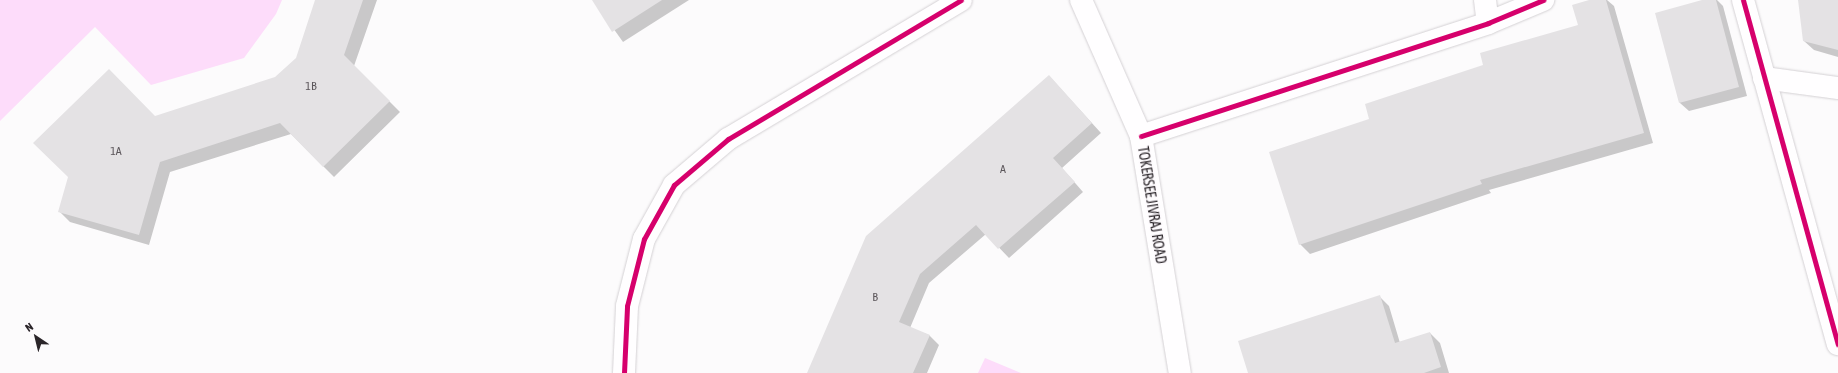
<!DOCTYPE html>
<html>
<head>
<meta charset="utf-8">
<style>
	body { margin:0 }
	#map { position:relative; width:1838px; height:373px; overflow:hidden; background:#fcfbfc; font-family:"Asap Condensed",sans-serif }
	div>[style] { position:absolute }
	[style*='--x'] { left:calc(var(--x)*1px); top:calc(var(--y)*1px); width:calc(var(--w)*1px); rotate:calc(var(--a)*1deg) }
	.green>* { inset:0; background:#fddcfa }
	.shadow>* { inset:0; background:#0003 }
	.building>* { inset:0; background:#e4e2e4 }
	.roads { filter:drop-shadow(0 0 1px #d4d1d4) drop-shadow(0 0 1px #d4d1d4) }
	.minor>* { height:22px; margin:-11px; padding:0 11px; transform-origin:11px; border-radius:11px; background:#fffeff }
	.cycleway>* { height:5px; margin:-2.5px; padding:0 2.5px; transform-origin:2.5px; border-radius:2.5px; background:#d6006c }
	span { translate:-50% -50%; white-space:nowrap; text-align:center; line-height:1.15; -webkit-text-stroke:3px #fdfafd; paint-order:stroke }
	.number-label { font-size:12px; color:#5c575b }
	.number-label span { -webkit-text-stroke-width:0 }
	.street-label { font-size:14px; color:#2a2529 }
	.north { position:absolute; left:16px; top:317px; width:40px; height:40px; -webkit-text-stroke:3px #fdfafd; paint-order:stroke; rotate:325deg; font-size:11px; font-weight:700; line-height:16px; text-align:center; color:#2a2529 }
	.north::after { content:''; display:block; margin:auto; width:14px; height:18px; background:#2a2529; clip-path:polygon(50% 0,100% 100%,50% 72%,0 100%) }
</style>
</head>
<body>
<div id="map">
	<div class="green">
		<i style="clip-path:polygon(0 0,282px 0,276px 14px,244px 58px,151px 85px,95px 27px,0 121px)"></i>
		<i style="clip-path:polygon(985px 358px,1021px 373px,978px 373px)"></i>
	</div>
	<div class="shadow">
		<i style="clip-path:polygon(317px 0,377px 0,354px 66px,400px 112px,334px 177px,291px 134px,170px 172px,149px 245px,70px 222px,59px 211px,155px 117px,276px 78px,297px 58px)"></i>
		<i style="clip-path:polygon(593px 0,689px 0,623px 42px)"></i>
		<i style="clip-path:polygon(1593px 0,1607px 0,1614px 6px,1653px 143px,1489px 190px,1491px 193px,1310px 254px,1300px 244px,1370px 119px,1579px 26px)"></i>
		<i style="clip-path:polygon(1706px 0,1717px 0,1723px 6px,1747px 96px,1689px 111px,1680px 103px,1656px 14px)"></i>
		<i style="clip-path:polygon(1799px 0,1838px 0,1838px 57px,1814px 50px,1804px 41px)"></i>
		<i style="clip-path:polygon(1049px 76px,1101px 133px,1062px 168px,1083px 192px,1009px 258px,986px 234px,929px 283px,910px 328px,929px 335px,939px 345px,927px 373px,808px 373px)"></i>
		<i style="clip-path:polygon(1379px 296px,1389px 306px,1400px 343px,1430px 333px,1440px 343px,1449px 373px,1249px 373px)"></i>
	</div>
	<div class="building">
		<i style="clip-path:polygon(315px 0,363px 0,344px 55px,390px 101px,323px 167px,280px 123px,160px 162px,139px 235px,58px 212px,68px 177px,33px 143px,109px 69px,155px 116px,275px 77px,296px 58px)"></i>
		<i style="clip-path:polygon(592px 0,662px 0,612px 32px)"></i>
		<i style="clip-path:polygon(1589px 0,1606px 0,1644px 133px,1480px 180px,1482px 184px,1299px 245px,1269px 152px,1369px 119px,1365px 104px,1483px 65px,1480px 53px,1578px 25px,1572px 5px)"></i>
		<i style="clip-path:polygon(1702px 0,1716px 0,1739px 87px,1679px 103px,1655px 13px)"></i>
		<i style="clip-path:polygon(1798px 0,1838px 0,1838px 50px,1803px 41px)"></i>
		<i style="clip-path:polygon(1049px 75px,1092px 123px,1053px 158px,1075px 182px,998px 249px,976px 225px,920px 274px,899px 322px,930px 335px,913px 373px,807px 373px,866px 236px)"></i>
		<i style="clip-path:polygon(1380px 295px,1395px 343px,1430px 332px,1441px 367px,1424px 373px,1248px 373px,1238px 341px)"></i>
	</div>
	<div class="roads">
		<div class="minor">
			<i style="--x:1081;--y:0;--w:149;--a:66.2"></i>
			<i style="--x:1141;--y:136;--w:240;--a:80.7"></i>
			<i style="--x:1485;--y:0;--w:23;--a:83"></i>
			<i style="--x:1743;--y:0;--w:357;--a:74.6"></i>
			<i style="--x:1764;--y:78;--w:75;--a:7.7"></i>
			<i style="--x:1141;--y:136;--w:365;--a:-18"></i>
			<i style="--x:1488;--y:23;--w:60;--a:-22.7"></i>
			<i style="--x:624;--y:373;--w:67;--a:-87.4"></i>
			<i style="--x:627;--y:306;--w:69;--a:-75.8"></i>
			<i style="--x:644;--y:239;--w:62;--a:-60.9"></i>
			<i style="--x:674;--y:185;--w:71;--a:-40.4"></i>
			<i style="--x:728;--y:139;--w:271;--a:-30.8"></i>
		</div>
	</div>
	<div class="cycleway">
		<i style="--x:1743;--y:0;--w:357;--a:74.6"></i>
		<i style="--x:1141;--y:136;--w:365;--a:-18"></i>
		<i style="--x:1488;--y:23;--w:60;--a:-22.7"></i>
		<i style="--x:624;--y:373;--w:67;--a:-87.4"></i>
		<i style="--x:627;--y:306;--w:69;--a:-75.8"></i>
		<i style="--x:644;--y:239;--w:62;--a:-60.9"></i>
		<i style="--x:674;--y:185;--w:71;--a:-40.4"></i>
		<i style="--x:728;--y:139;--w:271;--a:-30.8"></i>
	</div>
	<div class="number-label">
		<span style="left:311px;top:87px">1B</span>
		<span style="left:116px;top:152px">1A</span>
		<span style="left:1003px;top:170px">A</span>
		<span style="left:875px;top:298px">B</span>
	</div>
	<div class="street-label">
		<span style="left:1152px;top:205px;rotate:81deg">TOKERSEE JIVRAJ ROAD</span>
	</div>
	<div class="north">N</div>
</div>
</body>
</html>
